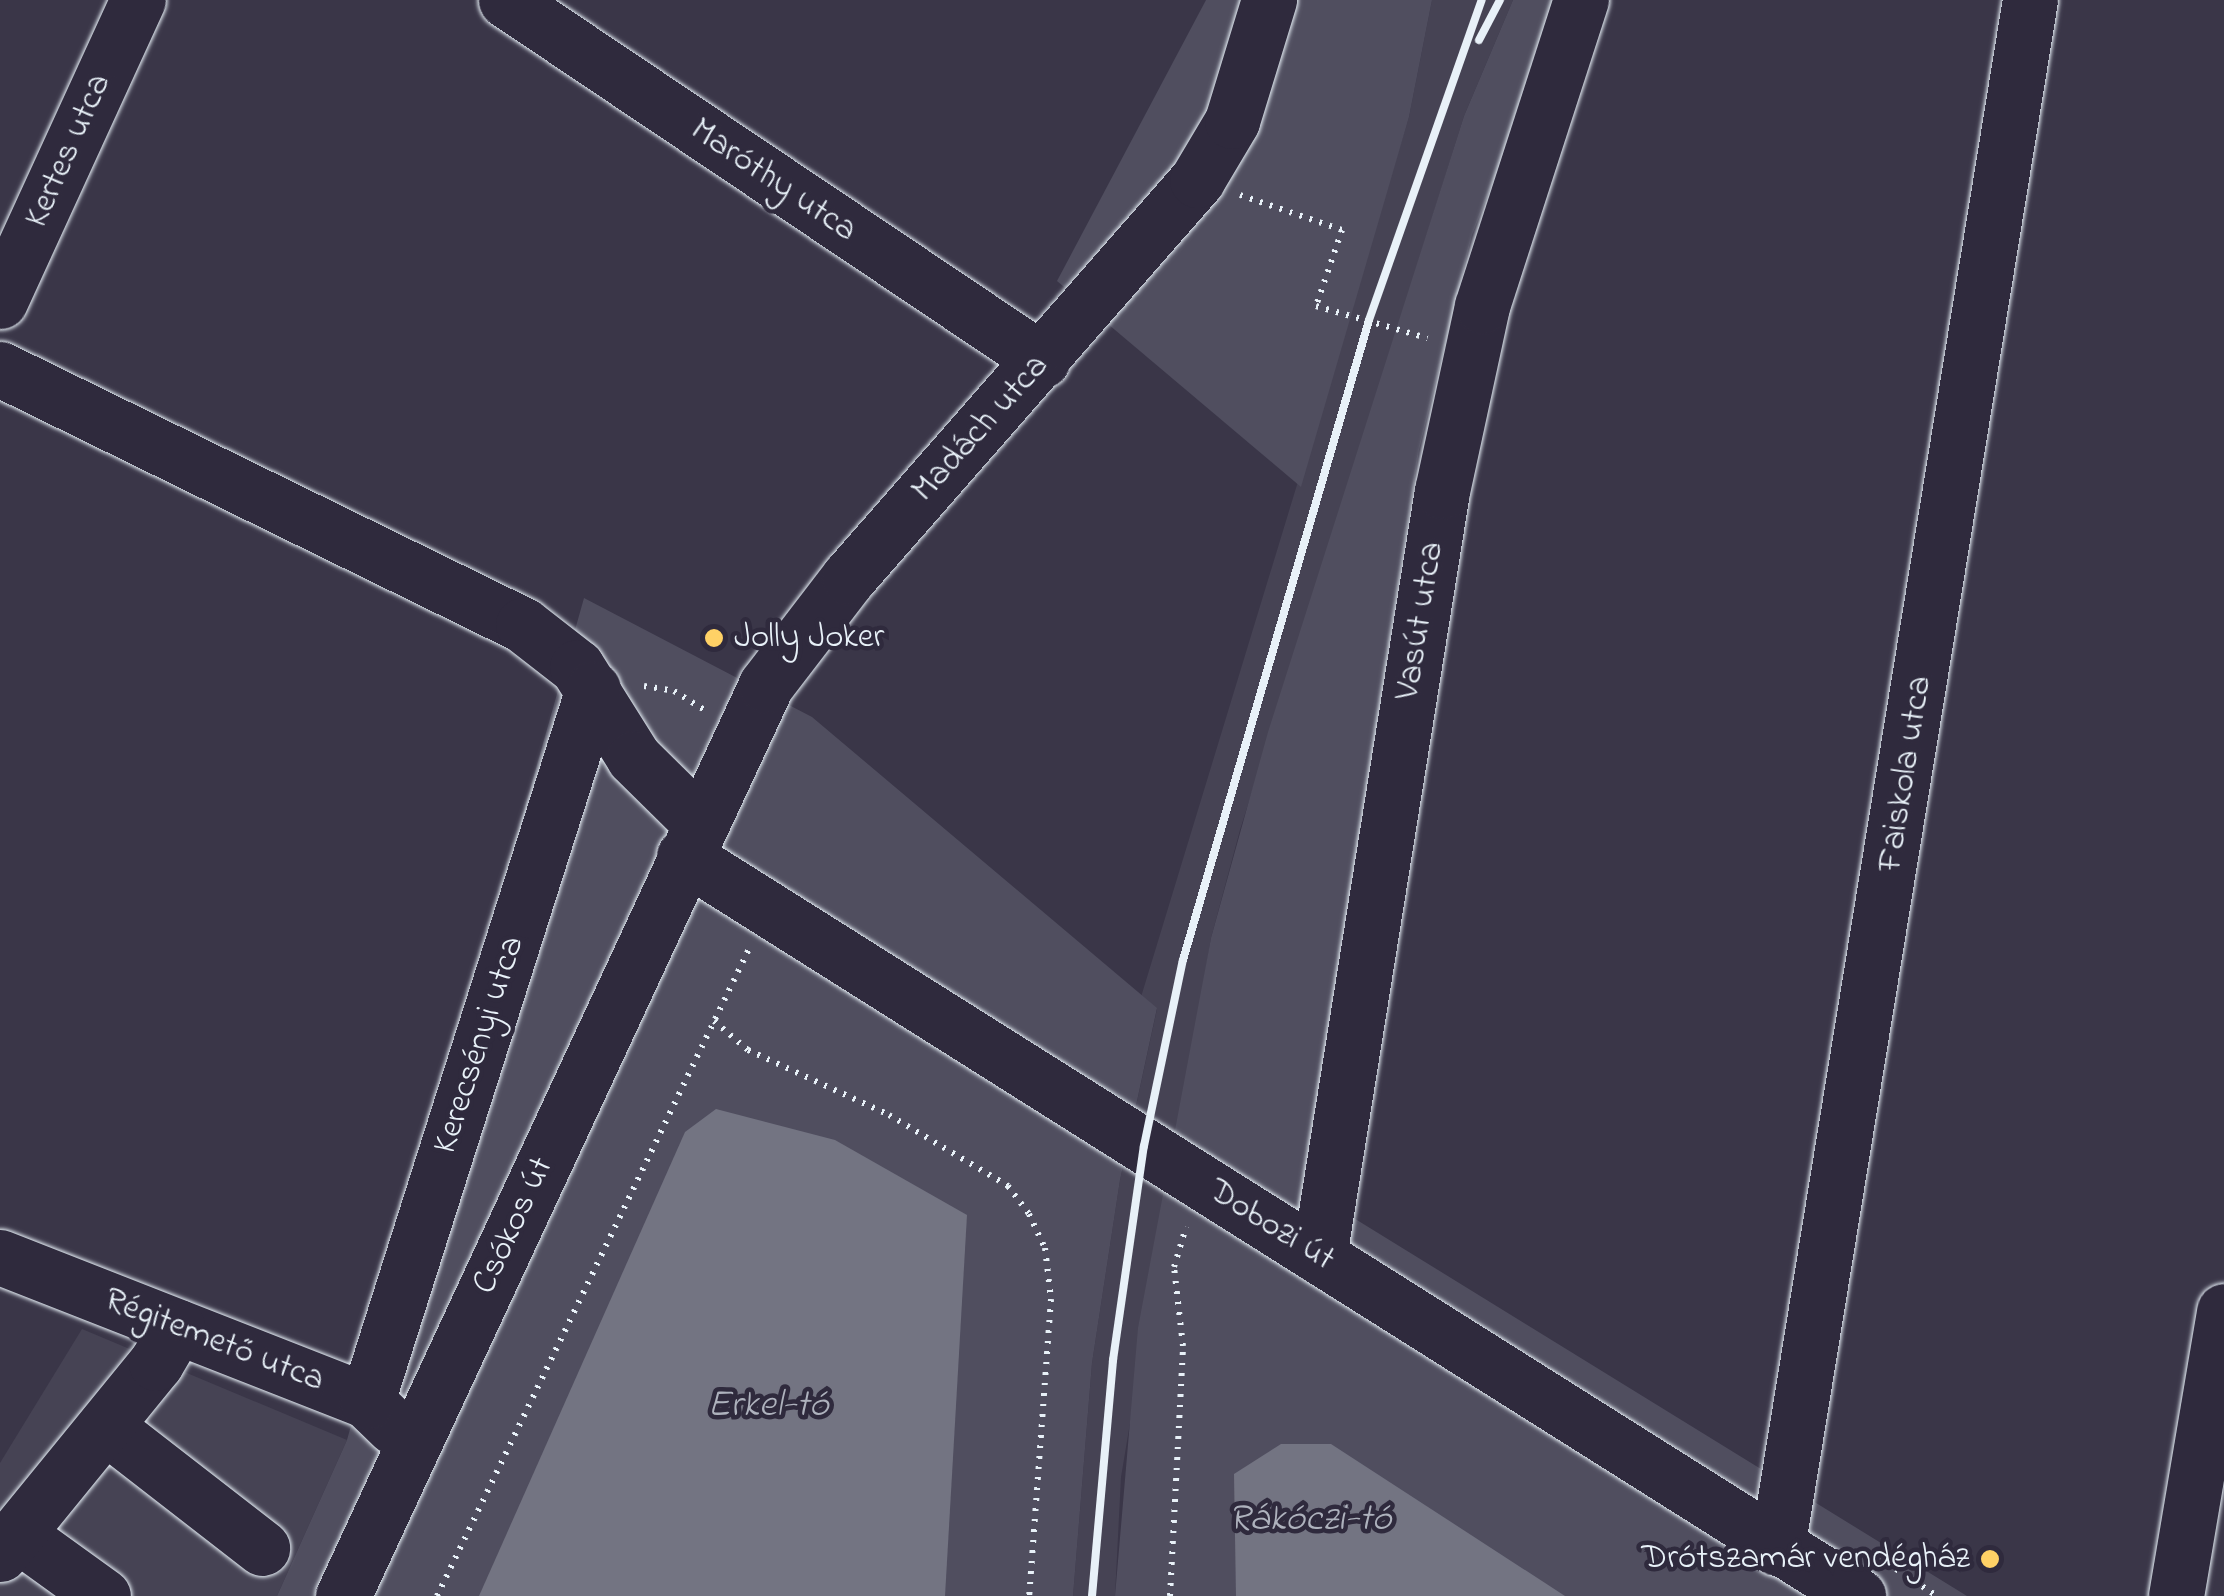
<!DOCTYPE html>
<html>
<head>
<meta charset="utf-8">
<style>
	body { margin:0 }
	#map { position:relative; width:2224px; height:1596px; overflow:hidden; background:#3a3648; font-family:"Indie Flower",sans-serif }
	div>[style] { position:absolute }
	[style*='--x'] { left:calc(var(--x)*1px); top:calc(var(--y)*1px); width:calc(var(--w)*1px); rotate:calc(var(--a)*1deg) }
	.built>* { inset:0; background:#464354 }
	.green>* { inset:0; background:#504e5f }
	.water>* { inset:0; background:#737482 }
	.path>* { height:6px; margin-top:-3px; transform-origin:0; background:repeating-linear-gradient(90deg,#e8f1f8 0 2.5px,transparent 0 10.5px) }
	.roads { filter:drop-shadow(0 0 2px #e8f1f8) drop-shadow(0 0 2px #e8f1f8) }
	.minor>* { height:55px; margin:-27.5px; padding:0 27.5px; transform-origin:27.5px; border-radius:27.5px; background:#2f2a3d }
	.major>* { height:55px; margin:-27.5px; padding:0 27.5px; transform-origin:27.5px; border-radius:27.5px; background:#2f2a3d }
	.rail>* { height:8px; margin:-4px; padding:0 4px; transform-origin:4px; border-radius:4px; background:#e8f1f8 }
	.dots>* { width:28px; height:28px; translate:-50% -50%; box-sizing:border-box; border:5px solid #2f2a3d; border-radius:50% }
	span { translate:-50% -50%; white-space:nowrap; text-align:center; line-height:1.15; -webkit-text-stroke:9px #2f2a3d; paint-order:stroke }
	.street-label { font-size:35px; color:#e8f1f8 }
	.poi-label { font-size:35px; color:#e8f1f8 }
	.left { translate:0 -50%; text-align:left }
	.right { translate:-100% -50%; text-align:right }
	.water-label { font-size:38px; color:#aeb2bd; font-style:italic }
</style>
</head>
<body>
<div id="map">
	<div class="built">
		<i style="clip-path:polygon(1432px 0,1513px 0,1464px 116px,1240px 830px,1211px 938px,1121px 1477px,1115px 1596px,1073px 1596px,1092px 1363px,1120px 1180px,1157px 1009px,1141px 997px,1409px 117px)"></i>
		<i style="clip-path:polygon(82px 1329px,347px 1440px,277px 1596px,0 1596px,0 1463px)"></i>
	</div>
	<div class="green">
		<i style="clip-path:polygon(1206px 0,1432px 0,1409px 117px,1301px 487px,1057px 281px)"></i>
		<i style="clip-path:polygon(1513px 0,1565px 0,1472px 235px,1419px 450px,1305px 1188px,1967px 1596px,1115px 1596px,1138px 1328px,1211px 938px,1268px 732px,1464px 116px)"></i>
		<i style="clip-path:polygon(584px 598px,812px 717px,1157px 1008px,1120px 1180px,1092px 1363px,1073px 1596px,277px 1596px,347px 1440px)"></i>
	</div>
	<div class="water">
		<i style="clip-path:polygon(716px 1109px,835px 1140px,967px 1215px,945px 1596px,479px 1596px,685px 1132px)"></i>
		<i style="clip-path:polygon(1281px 1444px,1331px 1444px,1565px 1596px,1236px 1596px,1234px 1474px)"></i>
	</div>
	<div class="path">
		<i style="--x:1240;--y:195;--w:108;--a:18.9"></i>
		<i style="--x:1342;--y:230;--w:80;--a:108.9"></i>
		<i style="--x:1316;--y:306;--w:116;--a:16.1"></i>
		<i style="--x:644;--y:686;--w:30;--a:9"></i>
		<i style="--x:674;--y:691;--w:36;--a:32"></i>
		<i style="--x:714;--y:1021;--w:45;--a:40.5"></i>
		<i style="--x:748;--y:1050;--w:155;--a:24.7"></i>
		<i style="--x:889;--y:1115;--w:139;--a:30.8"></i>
		<i style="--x:1008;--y:1186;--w:35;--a:53"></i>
		<i style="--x:1029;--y:1214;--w:38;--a:65"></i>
		<i style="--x:1045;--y:1248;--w:51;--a:83.3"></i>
		<i style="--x:1051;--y:1299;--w:298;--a:94.2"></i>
		<i style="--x:1896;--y:1569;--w:49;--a:33.4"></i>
		<i style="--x:437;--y:1596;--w:718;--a:-64.26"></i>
		<i style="--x:1170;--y:1596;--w:250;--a:-87"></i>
		<i style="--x:1183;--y:1346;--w:80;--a:-96.5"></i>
		<i style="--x:1174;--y:1267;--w:42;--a:-73.3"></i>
	</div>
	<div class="roads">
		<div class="minor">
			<i style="--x:506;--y:0;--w:646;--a:33.89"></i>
			<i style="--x:0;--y:301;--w:331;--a:-65.4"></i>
			<i style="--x:0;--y:369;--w:582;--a:26.08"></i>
			<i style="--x:523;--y:625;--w:68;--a:37.9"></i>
			<i style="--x:577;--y:667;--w:107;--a:57.9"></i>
			<i style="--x:634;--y:758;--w:91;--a:44.6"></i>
			<i style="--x:1319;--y:1256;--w:775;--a:-80.87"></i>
			<i style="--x:1442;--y:491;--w:189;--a:-77.8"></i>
			<i style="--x:1482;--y:306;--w:322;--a:-72.1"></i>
			<i style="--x:0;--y:1257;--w:394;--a:21.4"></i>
			<i style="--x:367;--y:1401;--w:37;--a:44"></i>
			<i style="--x:367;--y:1401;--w:747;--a:-72.39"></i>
			<i style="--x:105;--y:1426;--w:199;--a:37.8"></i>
			<i style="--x:17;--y:1534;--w:106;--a:35.8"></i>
			<i style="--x:1777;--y:1548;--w:1569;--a:-80.72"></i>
			<i style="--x:0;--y:1554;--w:247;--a:-50.8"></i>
			<i style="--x:156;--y:1363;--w:42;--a:-59.7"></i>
			<i style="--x:2176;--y:1596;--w:289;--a:-80.4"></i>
		</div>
		<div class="major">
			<i style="--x:684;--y:856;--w:1388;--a:32.22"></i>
			<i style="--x:343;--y:1596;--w:1004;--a:-65.09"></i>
			<i style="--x:766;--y:685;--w:136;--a:-52.5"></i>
			<i style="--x:849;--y:577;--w:528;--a:-48.76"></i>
			<i style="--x:1197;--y:180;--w:69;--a:-59.3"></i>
			<i style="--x:1232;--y:121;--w:127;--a:-73"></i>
		</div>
	</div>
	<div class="rail">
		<i style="--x:1479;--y:40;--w:45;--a:-62.3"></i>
		<i style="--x:1092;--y:1596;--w:237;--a:-84.9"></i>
		<i style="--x:1113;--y:1360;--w:216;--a:-81.8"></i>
		<i style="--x:1144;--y:1146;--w:190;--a:-78.2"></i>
		<i style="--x:1183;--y:960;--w:666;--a:-73.79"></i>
		<i style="--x:1369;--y:320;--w:339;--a:-70.6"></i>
	</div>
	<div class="dots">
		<i style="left:714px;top:638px;background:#ffd166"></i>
		<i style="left:1990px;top:1559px;background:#ffd166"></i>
	</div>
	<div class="street-label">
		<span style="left:69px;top:151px;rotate:-66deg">Kertes utca</span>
		<span style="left:773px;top:181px;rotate:34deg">Maróthy utca</span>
		<span style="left:981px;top:429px;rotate:-48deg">Madách utca</span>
		<span style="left:1421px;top:621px;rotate:-81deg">Vasút utca</span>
		<span style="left:1906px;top:774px;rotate:-81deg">Faiskola utca</span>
		<span style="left:480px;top:1045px;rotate:-72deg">Kerecsényi utca</span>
		<span style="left:514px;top:1226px;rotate:-65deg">Csókos út</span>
		<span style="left:1271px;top:1226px;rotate:32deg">Dobozi út</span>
		<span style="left:214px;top:1341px;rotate:21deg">Régitemető utca</span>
	</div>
	<div class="poi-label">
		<span class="left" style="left:734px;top:638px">Jolly Joker</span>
		<span class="right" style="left:1970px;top:1559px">Drótszamár vendégház</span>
	</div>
	<div class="water-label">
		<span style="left:768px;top:1407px">Erkel-tó</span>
		<span style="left:1310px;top:1521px">Rákóczi-tó</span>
	</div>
</div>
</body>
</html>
